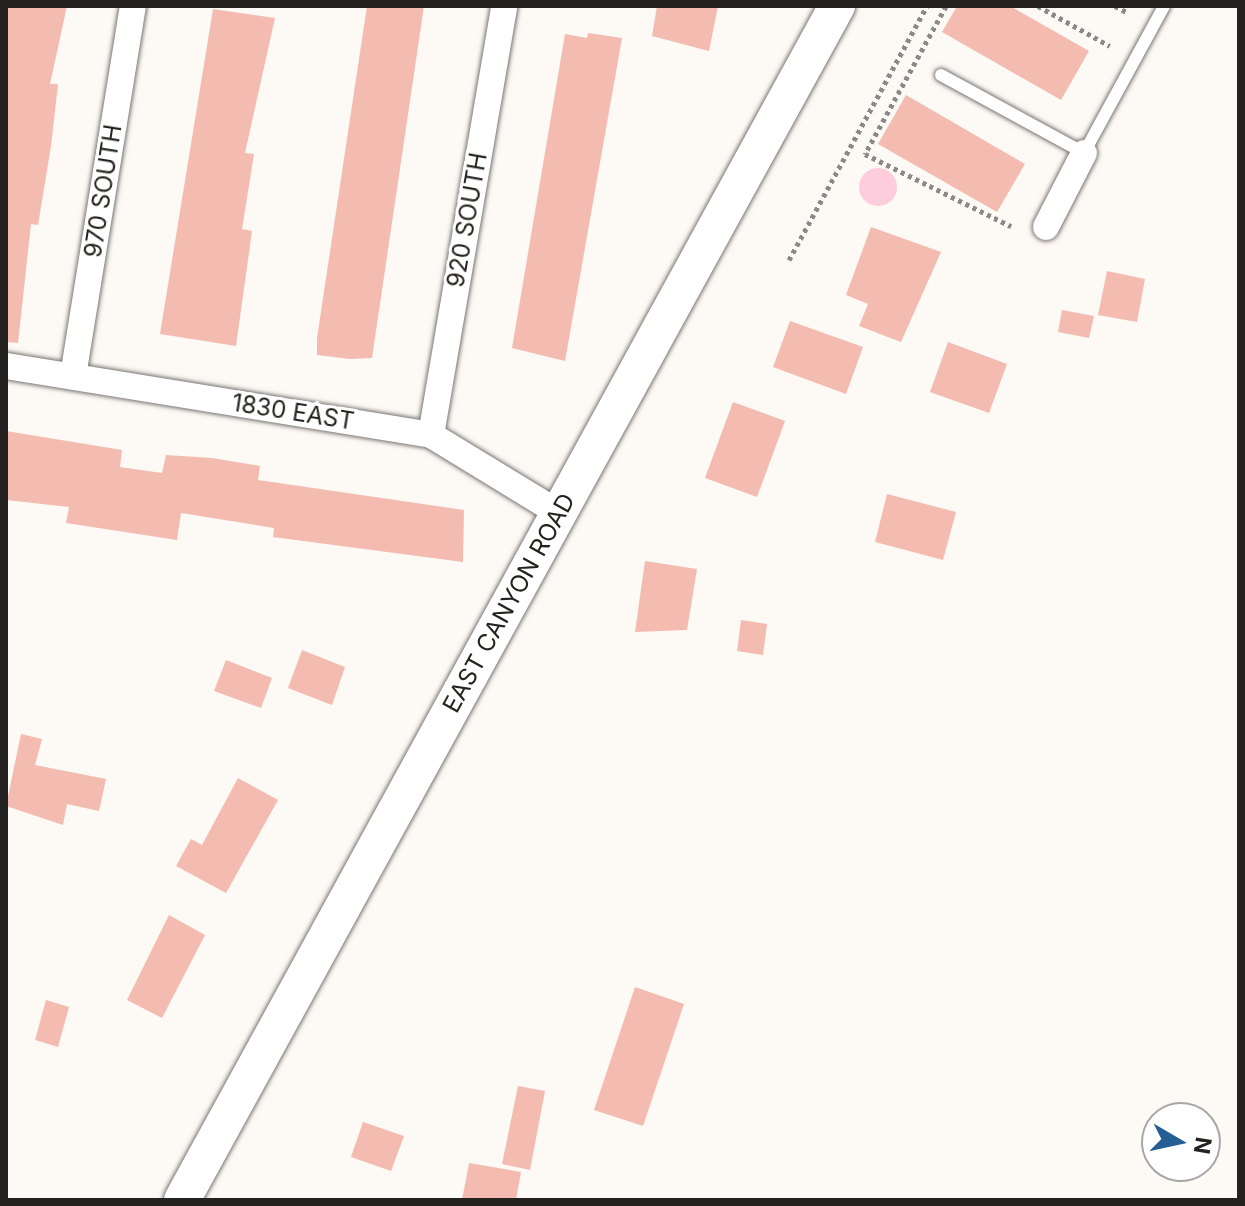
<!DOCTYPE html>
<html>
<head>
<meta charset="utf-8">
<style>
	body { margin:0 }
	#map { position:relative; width:1245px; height:1206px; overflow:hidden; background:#fdf9f5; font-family:Inter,sans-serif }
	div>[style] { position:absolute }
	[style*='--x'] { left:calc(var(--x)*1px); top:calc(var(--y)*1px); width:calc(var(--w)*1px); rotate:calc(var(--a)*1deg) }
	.green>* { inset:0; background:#fecddd }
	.round { border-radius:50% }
	.building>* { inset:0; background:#f4bbb0 }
	.path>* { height:5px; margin-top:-2.5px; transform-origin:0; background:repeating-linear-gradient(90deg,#8c8986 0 4px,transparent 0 8px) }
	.roads { filter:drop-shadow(0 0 2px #7a7673) drop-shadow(0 0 2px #7a7673) }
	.service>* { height:12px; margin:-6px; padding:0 6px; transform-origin:6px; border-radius:6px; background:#fff }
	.minor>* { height:26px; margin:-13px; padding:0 13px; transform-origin:13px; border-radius:13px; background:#fff }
	.secondary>* { height:36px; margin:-18px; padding:0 18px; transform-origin:18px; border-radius:18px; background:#fff }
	span { translate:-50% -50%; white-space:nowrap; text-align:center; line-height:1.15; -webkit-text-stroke:6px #fff; paint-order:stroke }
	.street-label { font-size:24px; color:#232220 }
	.frame { position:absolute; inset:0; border:8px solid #232220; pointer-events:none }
	.north { position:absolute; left:1141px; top:1102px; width:80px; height:80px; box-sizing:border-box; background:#fff; border:2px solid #a7a7a6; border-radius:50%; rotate:99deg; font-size:22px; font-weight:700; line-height:32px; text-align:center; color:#232220 }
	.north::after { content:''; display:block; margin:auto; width:28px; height:36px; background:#255d95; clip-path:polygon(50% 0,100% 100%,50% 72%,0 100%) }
</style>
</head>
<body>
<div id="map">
	<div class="green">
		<i class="round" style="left:859px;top:168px;width:38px;height:38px"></i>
	</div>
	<div class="building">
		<i style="clip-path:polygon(6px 6px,67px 6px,50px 84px,58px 84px,51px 146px,38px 225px,31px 224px,18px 343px,6px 342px)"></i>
		<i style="clip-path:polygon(367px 6px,424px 6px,372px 358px,350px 359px,317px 355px,317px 338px)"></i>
		<i style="clip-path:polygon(657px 6px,718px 6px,709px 51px,652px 36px)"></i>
		<i style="clip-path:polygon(957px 6px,1010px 6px,1089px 51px,1061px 100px,942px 32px)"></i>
		<i style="clip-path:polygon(213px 9px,275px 18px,245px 153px,254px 154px,242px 229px,252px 231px,236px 346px,160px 334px)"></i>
		<i style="clip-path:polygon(588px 33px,622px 38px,565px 361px,512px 348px,565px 34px,587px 38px)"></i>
		<i style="clip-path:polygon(906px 95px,1025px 164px,997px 212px,878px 144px)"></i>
		<i style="clip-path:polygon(871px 227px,941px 252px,901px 342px,859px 326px,868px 304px,846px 295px)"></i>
		<i style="clip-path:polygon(1107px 271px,1145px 279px,1137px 322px,1098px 315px)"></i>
		<i style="clip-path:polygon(1062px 310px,1094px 316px,1089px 338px,1058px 332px)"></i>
		<i style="clip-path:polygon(790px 321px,863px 347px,846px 394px,773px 367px)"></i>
		<i style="clip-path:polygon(948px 342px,1007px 364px,989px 413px,930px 392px)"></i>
		<i style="clip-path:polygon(733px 402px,785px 421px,757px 497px,705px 478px)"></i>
		<i style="clip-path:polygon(6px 431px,122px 450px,120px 467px,162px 473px,166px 455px,212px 458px,260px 466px,258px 480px,464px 510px,463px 562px,273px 537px,274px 528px,181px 513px,177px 540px,66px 523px,69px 507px,6px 500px)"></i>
		<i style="clip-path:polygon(887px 494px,956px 512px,943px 560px,875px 542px)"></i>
		<i style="clip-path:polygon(645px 561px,697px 569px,687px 630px,635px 632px)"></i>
		<i style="clip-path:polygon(741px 620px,767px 624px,763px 655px,737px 651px)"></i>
		<i style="clip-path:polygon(302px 650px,345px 667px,332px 705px,288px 688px)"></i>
		<i style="clip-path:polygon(226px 660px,272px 678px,261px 708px,214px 691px)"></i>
		<i style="clip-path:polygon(21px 734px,42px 739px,35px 765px,106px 779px,99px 811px,67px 804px,63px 825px,6px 806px)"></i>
		<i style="clip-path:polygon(238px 778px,278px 800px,226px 893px,176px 866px,191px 839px,202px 845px)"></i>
		<i style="clip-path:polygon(169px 915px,205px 935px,162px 1018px,127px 1000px)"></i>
		<i style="clip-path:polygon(635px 987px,684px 1004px,643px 1126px,594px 1110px)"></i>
		<i style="clip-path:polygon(46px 1000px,69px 1007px,58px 1047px,35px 1040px)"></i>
		<i style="clip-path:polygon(518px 1086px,545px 1091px,530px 1170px,502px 1164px)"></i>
		<i style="clip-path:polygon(363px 1122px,404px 1136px,391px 1171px,351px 1157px)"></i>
		<i style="clip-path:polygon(469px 1163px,521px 1172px,516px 1200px,462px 1200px)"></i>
	</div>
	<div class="path">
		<i style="--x:946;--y:6;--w:169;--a:118.7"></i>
		<i style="--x:865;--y:154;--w:163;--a:26.3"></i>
		<i style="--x:1038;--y:6;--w:82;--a:29.1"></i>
		<i style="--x:1115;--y:6;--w:15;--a:28"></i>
		<i style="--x:789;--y:260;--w:289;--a:-61.5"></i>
	</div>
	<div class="roads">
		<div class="service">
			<i style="--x:941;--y:75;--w:163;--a:28.6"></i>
			<i style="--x:1084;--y:153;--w:167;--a:-61.4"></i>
		</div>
		<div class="minor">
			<i style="--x:1046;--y:227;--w:83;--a:-62.8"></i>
			<i style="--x:6;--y:366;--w:431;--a:9.2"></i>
			<i style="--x:431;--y:435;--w:150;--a:31.4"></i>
			<i style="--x:73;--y:376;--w:375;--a:-80.8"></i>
			<i style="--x:431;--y:435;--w:435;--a:-80.3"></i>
		</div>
		<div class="secondary">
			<i style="--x:182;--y:1200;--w:1362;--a:-61.25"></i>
		</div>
	</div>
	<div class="street-label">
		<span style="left:103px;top:191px;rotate:-81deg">970 SOUTH</span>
		<span style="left:467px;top:220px;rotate:-80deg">920 SOUTH</span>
		<span style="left:293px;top:412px;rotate:9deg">1830 EAST</span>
		<span style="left:509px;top:603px;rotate:-61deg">EAST CANYON ROAD</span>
	</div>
	<div class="frame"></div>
	<div class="north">N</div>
</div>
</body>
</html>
